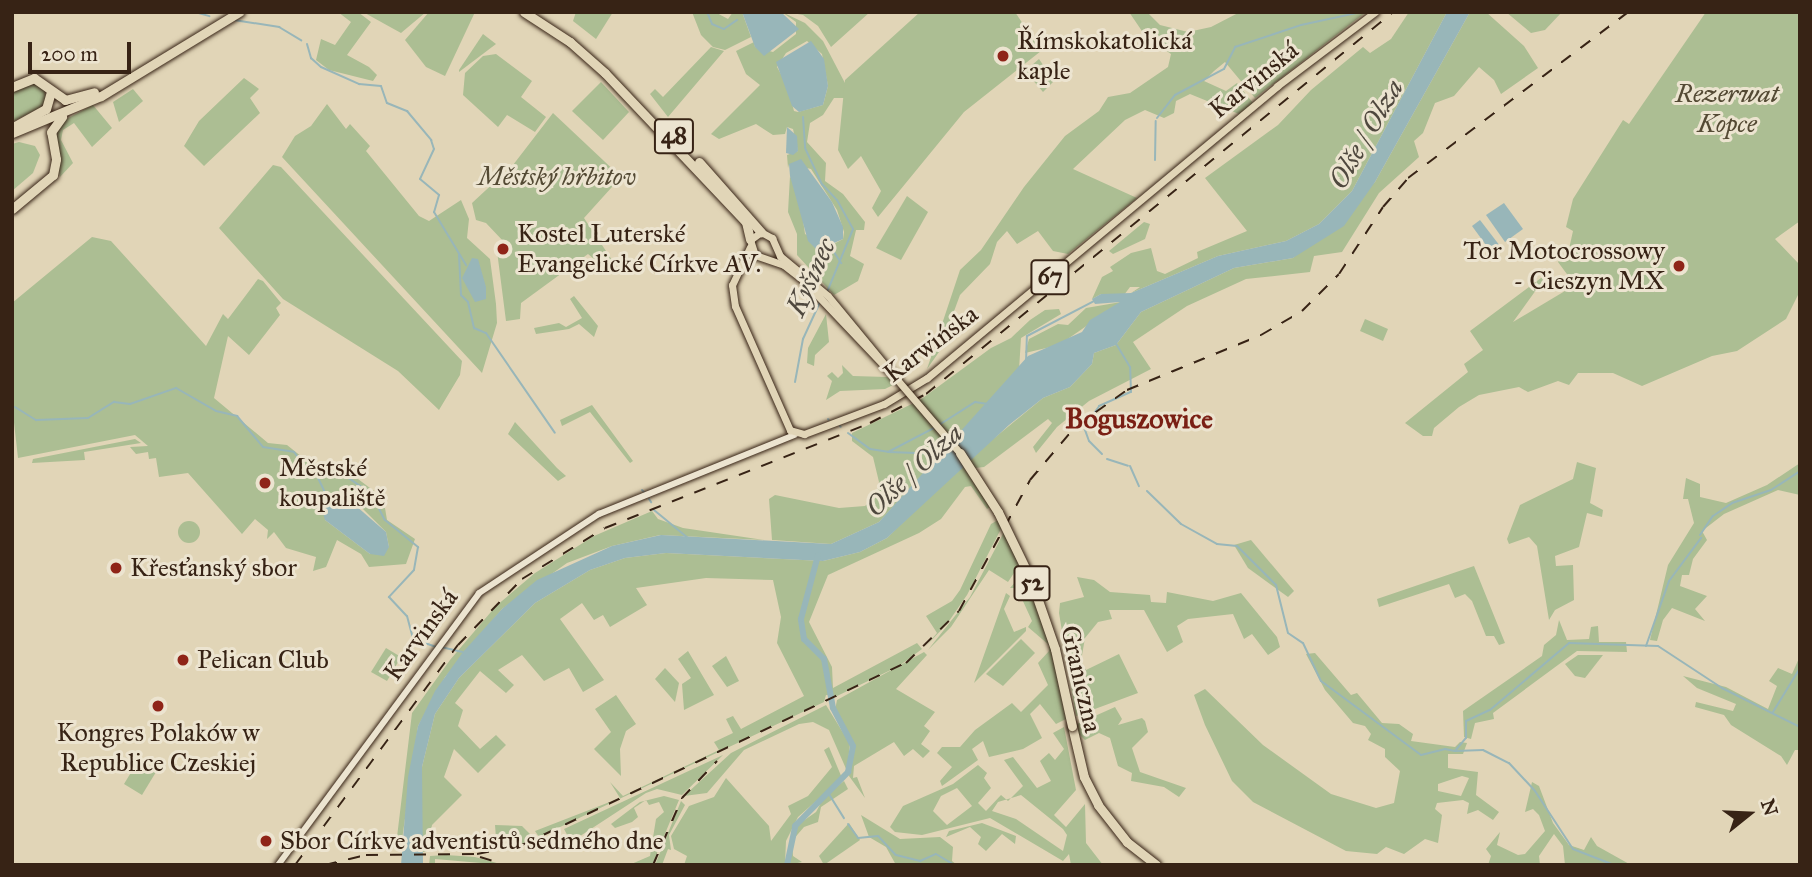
<!DOCTYPE html>
<html>
<head>
<meta charset="utf-8">
<style>
	body { margin:0 }
	#map { position:relative; width:1812px; height:877px; overflow:hidden; background:#e1d5b7; font-family:"IM FELL Great Primer",serif }
	div>[style] { position:absolute }
	[style*='--x'] { left:calc(var(--x)*1px); top:calc(var(--y)*1px); width:calc(var(--w)*1px); rotate:calc(var(--a)*1deg) }
	.green>* { inset:0; background:#acbe93 }
	.round { border-radius:50% }
	.water>* { inset:0; background:#98b6b9 }
	.stream>* { height:2px; margin:-1px; padding:0 1px; transform-origin:1px; border-radius:1px; background:#98b6b9 }
	.river>* { height:6px; margin:-3px; padding:0 3px; transform-origin:3px; border-radius:3px; background:#98b6b9 }
	.roads { filter:drop-shadow(0 0 2px #372315) drop-shadow(0 0 2px #372315) }
	.secondary>* { height:6px; margin:-3px; padding:0 3px; transform-origin:3px; border-radius:3px; background:#ece4d0 }
	.primary>* { height:7px; margin:-3.5px; padding:0 3.5px; transform-origin:3.5px; border-radius:3.5px; background:#e1d5b7 }
	.highway>* { height:9px; margin:-4.5px; padding:0 4.5px; transform-origin:4.5px; border-radius:4.5px; background:#e1d5b7 }
	.rail>* { height:2px; margin-top:-1px; transform-origin:0; background:repeating-linear-gradient(90deg,#372315 0 12px,transparent 0 24px) }
	.bridges { filter:drop-shadow(0 0 2px #372315) drop-shadow(0 0 2px #372315) }
	.primary-bridge>* { height:7px; margin:-3.5px; padding:0 3.5px; transform-origin:3.5px; border-radius:3.5px; background:#e1d5b7 }
	.highway-bridge>* { height:9px; margin:-4.5px; padding:0 4.5px; transform-origin:4.5px; border-radius:4.5px; background:#e1d5b7 }
	.dots>* { width:19px; height:19px; translate:-50% -50%; box-sizing:border-box; border:4px solid #ece4d0; border-radius:50% }
	span { translate:-50% -50%; white-space:nowrap; text-align:center; line-height:1.15; -webkit-text-stroke:6px #ece4d0; paint-order:stroke }
	.shield-label span { padding:2px 5px; background:#ece4d0; border:2px solid; border-radius:5px; -webkit-text-stroke-width:0 }
	.shield-label { font-size:24px; color:#372315; font-weight:700 }
	.poi-label { font-size:26px; color:#372315 }
	.left { translate:0 -50%; text-align:left }
	.right { translate:-100% -50%; text-align:right }
	.street-label { font-size:26px; color:#372315 }
	.park-label { font-size:26px; color:#544a34; font-style:italic }
	.water-label { font-size:28px; color:#4f483e; font-style:italic }
	.neighbourhood-label { font-size:28px; color:#7a1f14; font-weight:700 }
	.frame { position:absolute; inset:0; border:14px solid #372315; pointer-events:none }
	.north { position:absolute; left:1714px; top:779px; width:70px; height:70px; -webkit-text-stroke:5px #ece4d0; paint-order:stroke; rotate:72deg; font-size:19px; font-weight:700; line-height:28px; text-align:center; color:#372315 }
	.north::after { content:''; display:block; margin:auto; width:24px; height:32px; background:#372315; clip-path:polygon(50% 0,100% 100%,50% 72%,0 100%) }
	.scale { position:absolute; left:28px; top:42px; width:103px; height:32px; box-sizing:border-box; border:4px solid #372315; border-top:0; padding-left:9px; font-size:21px; line-height:24px; white-space:nowrap; color:#372315; -webkit-text-stroke:5px #ece4d0; paint-order:stroke }
</style>
</head>
<body>
<div id="map">
	<div class="green">
		<i style="clip-path:polygon(338px 12px,358px 12px,371px 22px,347px 55px,369px 67px,377px 75px,373px 81px,329px 70px,316px 60px,321px 39px,335px 45px,351px 22px)"></i>
		<i style="clip-path:polygon(363px 12px,426px 12px,401px 33px)"></i>
		<i style="clip-path:polygon(429px 12px,475px 12px,445px 76px,426px 67px,405px 40px)"></i>
		<i style="clip-path:polygon(576px 12px,613px 12px,596px 39px,573px 21px)"></i>
		<i style="clip-path:polygon(692px 12px,715px 12px,728px 19px,733px 12px,742px 12px,751px 37px,725px 50px,713px 47px,701px 35px)"></i>
		<i style="clip-path:polygon(evenodd,782px 12px,805px 23px,823px 41px,846px 85px,845px 98px,834px 98px,823px 115px,810px 123px,807px 142px,826px 163px,825px 181px,843px 194px,865px 222px,864px 230px,856px 230px,850px 256px,864px 264px,858px 281px,834px 295px,797px 255px,797px 234px,788px 212px,790px 176px,800px 199px,805px 234px,828px 247px,843px 239px,844px 232px,837px 210px,811px 169px,789px 164px,788px 168px,787px 155px,798px 151px,793px 129px,787px 127px,785px 134px,773px 135px,756px 124px,719px 139px,711px 134px,760px 85px,746px 74px,736px 51px,754px 42px,755px 47px,773px 52px,796px 34px,796px 22px,782px 12px,807px 41px,822px 54px,828px 86px,823px 105px,798px 112px,794px 111px,787px 85px,777px 67px,786px 53px,807px 41px)"></i>
		<i style="clip-path:polygon(870px 12px,831px 47px,818px 26px,803px 15px,792px 13px)"></i>
		<i style="clip-path:polygon(920px 12px,1015px 12px,1041px 51px,964px 112px,878px 217px,872px 208px,881px 191px,861px 156px,848px 169px,838px 150px,845px 80px)"></i>
		<i style="clip-path:polygon(1129px 12px,1147px 12px,1160px 25px,1188px 32px,1211px 27px,1240px 12px,1366px 12px,1255px 98px,1225px 62px,1214px 71px,1204px 81px,1226px 91px,1237px 83px,1253px 103px,1239px 114px,1190px 94px,1176px 101px,1174px 113px,1164px 118px,1145px 110px,1125px 120px,1073px 169px,1137px 198px,1068px 254px,1053px 251px,1038px 231px,1017px 244px,1007px 231px,997px 242px,990px 264px,960px 295px,939px 352px,927px 369px,960px 270px,981px 250px,1024px 187px,1065px 136px,1099px 111px,1108px 97px,1130px 93px,1168px 67px,1171px 54px,1146px 37px)"></i>
		<i style="clip-path:polygon(1409px 12px,1447px 12px,1352px 191px,1319px 224px,1286px 241px,1218px 256px,1131px 293px,1140px 287px,1130px 287px,1124px 295px,1101px 294px,1092px 299px,1102px 277px,1113px 271px,1110px 267px,1131px 253px,1151px 248px,1157px 271px,1165px 274px,1198px 258px,1197px 252px,1247px 231px,1205px 178px,1278px 125px,1311px 90px,1363px 47px,1370px 53px,1391px 39px)"></i>
		<i style="clip-path:polygon(1470px 12px,1486px 12px,1524px 46px,1538px 68px,1501px 94px,1494px 80px,1479px 67px,1454px 96px,1435px 103px,1423px 133px,1414px 141px,1419px 157px,1379px 193px,1342px 252px,1314px 256px,1310px 272px,1246px 279px,1187px 306px,1133px 342px,1151px 369px,1089px 401px,1057px 427px,1036px 453px,1033px 447px,1052px 423px,1048px 419px,984px 467px,975px 468px,969px 459px,1043px 398px,1070px 387px,1092px 364px,1094px 353px,1116px 345px,1141px 312px,1234px 268px,1293px 258px,1375px 182px)"></i>
		<i style="clip-path:polygon(1506px 12px,1562px 12px,1545px 30px,1531px 33px)"></i>
		<i style="clip-path:polygon(1706px 12px,1800px 12px,1800px 221px,1775px 239px,1800px 265px,1800px 291px,1786px 319px,1737px 351px,1712px 356px,1642px 386px,1613px 373px,1578px 373px,1569px 385px,1558px 381px,1528px 392px,1519px 387px,1479px 395px,1459px 407px,1434px 428px,1432px 436px,1423px 436px,1405px 423px,1468px 372px,1464px 364px,1483px 350px,1470px 331px,1549px 272px,1513px 322px,1575px 285px,1558px 262px,1569px 249px,1573px 231px,1566px 227px,1573px 199px,1623px 120px,1629px 124px)"></i>
		<i style="clip-path:polygon(483px 34px,496px 44px,459px 72px,459px 70px)"></i>
		<i style="clip-path:polygon(711px 47px,724px 51px,668px 117px,650px 94px,655px 89px,663px 97px)"></i>
		<i style="clip-path:polygon(496px 54px,532px 81px,521px 97px,546px 117px,535px 132px,507px 115px,498px 127px,463px 95px,465px 73px,483px 56px)"></i>
		<i style="clip-path:polygon(1039px 59px,1054px 81px,1043px 92px,1025px 71px)"></i>
		<i style="clip-path:polygon(244px 78px,259px 89px,250px 98px,260px 113px,204px 166px,184px 146px,199px 121px)"></i>
		<i style="clip-path:polygon(30px 82px,45px 90px,45px 105px,12px 122px,12px 92px)"></i>
		<i style="clip-path:polygon(601px 82px,629px 112px,603px 140px,572px 111px)"></i>
		<i style="clip-path:polygon(133px 89px,143px 101px,119px 122px,113px 102px)"></i>
		<i style="clip-path:polygon(327px 104px,346px 129px,350px 124px,370px 146px,366px 151px,419px 216px,429px 221px,461px 200px,469px 219px,467px 238px,490px 259px,496px 304px,497px 323px,482px 373px,282px 157px,295px 136px,311px 126px)"></i>
		<i style="clip-path:polygon(93px 105px,112px 128px,92px 147px,74px 123px,63px 130px,61px 140px,73px 163px,60px 177px,54px 140px,57px 124px)"></i>
		<i style="clip-path:polygon(553px 113px,621px 177px,584px 218px,614px 263px,600px 264px,588px 254px,521px 303px,520px 319px,506px 321px,497px 251px,504px 242px,486px 223px,476px 220px,472px 203px,513px 165px)"></i>
		<i style="clip-path:polygon(19px 142px,35px 146px,40px 155px,33px 173px,12px 191px,12px 144px)"></i>
		<i style="clip-path:polygon(273px 165px,281px 167px,462px 361px,460px 375px,439px 410px,398px 371px,283px 299px,219px 228px)"></i>
		<i style="clip-path:polygon(907px 196px,928px 212px,901px 260px,876px 248px)"></i>
		<i style="clip-path:polygon(1144px 222px,1150px 224px,1145px 239px,1113px 254px,1109px 251px)"></i>
		<i style="clip-path:polygon(evenodd,92px 237px,111px 241px,206px 346px,223px 314px,228px 319px,258px 279px,263px 281px,281px 303px,276px 308px,280px 315px,249px 355px,228px 336px,214px 398px,268px 443px,287px 445px,312px 465px,342px 467px,374px 491px,384px 502px,387px 520px,415px 539px,406px 564px,369px 567px,361px 554px,337px 540px,326px 567px,313px 571px,316px 557px,286px 548px,274px 532px,267px 539px,268px 530px,255px 519px,242px 534px,188px 473px,159px 477px,156px 458px,149px 459px,148px 452px,136px 454px,130px 447px,148px 446px,135px 435px,18px 458px,12px 405px,12px 303px,92px 237px,357px 503px,386px 532px,389px 547px,370px 554px,325px 520px,325px 509px,357px 503px)"></i>
		<i style="clip-path:polygon(574px 296px,598px 326px,594px 337px,579px 324px,569px 329px,536px 334px,534px 328px,559px 323px,566px 327px,582px 318px,570px 299px)"></i>
		<i style="clip-path:polygon(1121px 302px,1059px 345px,1025px 353px,1029px 339px,1058px 324px,1068px 325px,1086px 308px)"></i>
		<i style="clip-path:polygon(1059px 309px,1061px 314px,1021px 338px,1019px 370px,879px 522px,831px 544px,772px 540px,769px 499px,775px 495px,839px 508px,865px 506px,876px 495px,879px 482px,873px 457px,852px 441px,852px 433px,920px 400px,991px 348px,1011px 338px,1030px 320px,1045px 310px)"></i>
		<i style="clip-path:polygon(826px 314px,829px 342px,815px 355px,814px 366px,807px 363px,808px 348px)"></i>
		<i style="clip-path:polygon(1365px 319px,1388px 329px,1383px 341px,1360px 331px)"></i>
		<i style="clip-path:polygon(842px 365px,853px 376px,887px 377px,895px 384px,885px 389px,840px 391px,826px 400px,832px 381px,827px 376px,832px 372px,838px 378px,843px 373px)"></i>
		<i style="clip-path:polygon(592px 405px,633px 461px,630px 463px,590px 412px,562px 426px,560px 420px)"></i>
		<i style="clip-path:polygon(515px 422px,557px 468px,566px 476px,558px 481px,508px 434px)"></i>
		<i style="clip-path:polygon(135px 439px,141px 443px,84px 452px,85px 460px,32px 463px,33px 459px)"></i>
		<i style="clip-path:polygon(1577px 462px,1596px 468px,1590px 503px,1603px 510px,1602px 517px,1587px 513px,1579px 547px,1555px 556px,1556px 566px,1573px 565px,1574px 600px,1555px 610px,1549px 620px,1537px 546px,1529px 537px,1509px 544px,1507px 539px,1520px 505px,1573px 479px)"></i>
		<i style="clip-path:polygon(1800px 463px,1800px 495px,1778px 490px,1724px 514px,1702px 531px,1707px 540px,1693px 559px,1689px 575px,1682px 575px,1680px 586px,1707px 596px,1695px 609px,1705px 621px,1672px 608px,1663px 620px,1657px 641px,1650px 640px,1668px 565px,1694px 523px,1688px 499px,1683px 499px,1686px 478px,1700px 484px,1700px 497px,1726px 503px,1767px 485px)"></i>
		<i style="clip-path:polygon(962px 465px,990px 507px,987px 509px,971px 486px,965px 487px,941px 519px,919px 533px,828px 575px,809px 622px,832px 667px,833px 688px,917px 643px,922px 649px,899px 666px,837px 696px,826px 695px,824px 702px,539px 837px,535px 831px,620px 798px,610px 782px,623px 796px,719px 750px,714px 742px,733px 733px,726px 719px,733px 716px,741px 729px,804px 696px,777px 643px,781px 617px,773px 580px,706px 578px,636px 588px,647px 605px,610px 627px,603px 615px,594px 620px,582px 603px,560px 619px,604px 680px,583px 692px,569px 668px,544px 681px,522px 655px,498px 670px,514px 685px,506px 693px,480px 671px,455px 703px,463px 710px,458px 726px,480px 749px,496px 735px,506px 745px,478px 773px,454px 749px,444px 777px,462px 795px,432px 825px,427px 852px,422px 852px,422px 767px,435px 714px,459px 678px,535px 603px,590px 570px,625px 558px,666px 553px,823px 561px,860px 552px,887px 538px)"></i>
		<i style="clip-path:polygon(652px 511px,658px 519px,683px 528px,764px 540px,660px 535px,612px 546px,567px 563px,502px 609px,445px 677px,418px 726px,401px 847px,397px 837px,412px 713px,450px 660px,496px 606px,535px 573px,594px 536px)"></i>
		<i style="clip-path:polygon(998px 520px,1002px 527px,967px 595px,947px 624px,925px 647px,937px 633px,926px 616px,952px 601px,960px 590px,991px 524px)"></i>
		<i class="round" style="left:178px;top:521px;width:22px;height:22px"></i>
		<i style="clip-path:polygon(1004px 532px,1020px 564px,1008px 582px,989px 570px,951px 627px,928px 650px,970px 597px)"></i>
		<i style="clip-path:polygon(1251px 540px,1294px 591px,1288px 597px,1248px 568px,1234px 545px)"></i>
		<i style="clip-path:polygon(1474px 566px,1505px 643px,1499px 645px,1494px 636px,1486px 636px,1472px 601px,1465px 594px,1455px 598px,1449px 584px,1379px 607px,1377px 599px)"></i>
		<i style="clip-path:polygon(1023px 573px,1050px 646px,1066px 719px,1056px 724px,1040px 704px,1030px 714px,1042px 738px,1023px 749px,989px 757px,983px 741px,972px 749px,978px 760px,942px 786px,940px 781px,952px 767px,937px 753px,942px 747px,960px 747px,975px 730px,1012px 703px,1021px 712px,1048px 685px,1038px 663px,1049px 651px,1049px 645px,1028px 627px,1032px 621px,1017px 588px,1010px 588px)"></i>
		<i style="clip-path:polygon(1077px 577px,1094px 580px,1110px 592px,1150px 595px,1151px 602px,1166px 603px,1167px 592px,1213px 601px,1241px 593px,1277px 637px,1280px 647px,1268px 655px,1252px 634px,1244px 639px,1233px 614px,1188px 619px,1177px 626px,1183px 642px,1167px 652px,1144px 610px,1109px 610px,1112px 619px,1098px 622px,1085px 638px,1081px 661px,1086px 670px,1119px 654px,1138px 693px,1076px 716px,1059px 613px,1060px 603px,1084px 597px)"></i>
		<i style="clip-path:polygon(1006px 593px,1010px 596px,1004px 609px,1014px 632px,1026px 627px,1026px 631px,974px 683px)"></i>
		<i style="clip-path:polygon(1559px 620px,1567px 640px,1589px 639px,1591px 627px,1598px 626px,1599px 642px,1626px 642px,1627px 652px,1577px 651px,1493px 713px,1494px 719px,1475px 723px,1471px 739px,1464px 737px,1463px 711px,1542px 656px,1544px 645px,1556px 635px)"></i>
		<i style="clip-path:polygon(1021px 639px,1035px 653px,1003px 686px,986px 674px)"></i>
		<i style="clip-path:polygon(386px 648px,401px 657px,387px 681px,371px 672px)"></i>
		<i style="clip-path:polygon(688px 651px,714px 695px,684px 710px,682px 684px,691px 678px,678px 659px)"></i>
		<i style="clip-path:polygon(924px 652px,927px 655px,896px 689px,935px 712px,924px 726px,930px 731px,921px 744px,930px 751px,923px 758px,913px 749px,904px 756px,894px 742px,854px 766px,853px 778px,857px 777px,865px 798px,849px 776px,855px 747px,835px 710px,837px 700px)"></i>
		<i style="clip-path:polygon(evenodd,1315px 653px,1351px 695px,1357px 693px,1382px 723px,1399px 724px,1413px 734px,1411px 741px,1455px 747px,1460px 742px,1467px 743px,1463px 754px,1448px 754px,1448px 768px,1478px 772px,1476px 795px,1499px 812px,1493px 820px,1478px 810px,1467px 814px,1469px 803px,1463px 800px,1437px 803px,1435px 809px,1442px 815px,1438px 843px,1425px 839px,1404px 854px,1386px 847px,1377px 854px,1346px 851px,1253px 802px,1232px 781px,1205px 725px,1194px 695px,1205px 689px,1263px 745px,1331px 794px,1376px 808px,1394px 803px,1400px 771px,1385px 757px,1385px 749px,1368px 740px,1371px 734px,1365px 726px,1353px 723px,1325px 690px,1306px 654px,1315px 653px,1462px 776px,1469px 778px,1461px 796px,1438px 791px,1438px 784px,1462px 776px)"></i>
		<i style="clip-path:polygon(1578px 655px,1603px 655px,1585px 678px,1575px 676px,1565px 664px)"></i>
		<i style="clip-path:polygon(726px 656px,739px 681px,727px 687px,712px 666px)"></i>
		<i style="clip-path:polygon(1800px 656px,1800px 750px,1795px 750px,1787px 765px,1781px 756px,1731px 725px,1724px 715px,1695px 707px,1696px 702px,1733px 711px,1736px 704px,1697px 688px,1683px 676px,1726px 687px,1768px 709px,1777px 686px,1769px 681px,1778px 668px,1792px 674px)"></i>
		<i style="clip-path:polygon(665px 668px,679px 683px,675px 702px,655px 679px)"></i>
		<i style="clip-path:polygon(616px 695px,636px 724px,626px 731px,620px 749px,621px 776px,594px 749px,611px 732px,595px 709px)"></i>
		<i style="clip-path:polygon(826px 705px,850px 744px,847px 771px,829px 730px,813px 722px,799px 724px,744px 750px,707px 793px,684px 796px,731px 753px)"></i>
		<i style="clip-path:polygon(1115px 707px,1122px 719px,1118px 725px,1142px 718px,1145px 721px,1148px 732px,1132px 748px,1140px 772px,1186px 788px,1179px 797px,1164px 787px,1131px 781px,1132px 773px,1118px 766px,1110px 738px,1099px 733px,1085px 740px,1078px 733px,1077px 724px)"></i>
		<i style="clip-path:polygon(evenodd,1064px 727px,1076px 790px,1054px 815px,1066px 827px,1085px 804px,1086px 843px,1103px 865px,1071px 865px,1069px 854px,1063px 861px,990px 818px,922px 835px,895px 832px,890px 827px,903px 806px,953px 784px,978px 765px,987px 773px,984px 778px,991px 788px,978px 803px,986px 811px,1001px 795px,1008px 801px,1023px 786px,1004px 760px,1013px 757px,1037px 788px,1051px 781px,1040px 761px,1049px 753px,1055px 760px,1064px 749px,1053px 733px,1064px 727px,957px 788px,972px 806px,947px 825px,933px 811px,941px 796px,957px 788px,1064px 727px,1021px 795px,1063px 829px,1067px 835px,1063px 851px,1016px 819px,992px 811px,998px 802px,1021px 795px)"></i>
		<i style="clip-path:polygon(829px 747px,842px 778px,798px 817px,786px 841px,785px 864px,684px 865px,687px 856px,674px 849px,671px 836px,689px 806px,714px 797px,726px 778px,769px 826px,771px 841px,791px 814px,788px 806px,808px 796px,832px 767px,824px 750px)"></i>
		<i style="clip-path:polygon(723px 755px,682px 795px,657px 789px,646px 793px,571px 842px,564px 829px)"></i>
		<i style="clip-path:polygon(138px 761px,156px 772px,142px 795px,124px 784px)"></i>
		<i style="clip-path:polygon(844px 781px,848px 789px,821px 807px,818px 822px,804px 827px,792px 841px,793px 856px,802px 862px,788px 865px,791px 839px,796px 826px,816px 812px,824px 797px)"></i>
		<i style="clip-path:polygon(1532px 782px,1539px 786px,1553px 823px,1569px 845px,1584px 850px,1591px 837px,1597px 846px,1631px 865px,1565px 865px,1563px 846px,1554px 834px,1539px 856px,1540px 865px,1488px 865px,1491px 856px,1486px 849px,1500px 832px,1497px 845px,1518px 855px,1525px 854px,1545px 831px,1539px 815px,1533px 809px,1525px 812px)"></i>
		<i style="clip-path:polygon(664px 796px,679px 800px,652px 865px,629px 865px,650px 856px,656px 819px,664px 812px,659px 802px,649px 805px,646px 800px,634px 808px,638px 817px,632px 822px,615px 828px,611px 824px,640px 802px)"></i>
		<i style="clip-path:polygon(681px 801px,685px 805px,669px 835px,671px 850px,668px 849px,662px 865px,655px 865px)"></i>
		<i style="clip-path:polygon(861px 815px,900px 839px,940px 837px,953px 847px,952px 861px,957px 865px,896px 865px,886px 847px,869px 837px)"></i>
		<i style="clip-path:polygon(849px 823px,860px 840px,824px 865px,819px 856px)"></i>
		<i style="clip-path:polygon(982px 823px,1016px 836px,1015px 844px,1002px 834px,986px 851px,978px 844px,981px 837px,970px 827px,946px 837px,949px 831px)"></i>
		<i style="clip-path:polygon(495px 825px,522px 826px,535px 839px,510px 848px,506px 835px,496px 838px)"></i>
		<i style="clip-path:polygon(446px 855px,475px 857px,504px 865px,435px 859px,435px 865px,429px 865px,430px 856px)"></i>
	</div>
	<div class="water">
		<i style="clip-path:polygon(742px 12px,781px 12px,799px 29px,764px 56px,755px 47px)"></i>
		<i style="clip-path:polygon(1447px 12px,1470px 12px,1375px 182px,1344px 226px,1293px 258px,1234px 268px,1141px 312px,1116px 345px,1094px 353px,1092px 364px,1070px 387px,1043px 398px,1009px 425px,887px 538px,860px 552px,823px 561px,666px 553px,625px 558px,590px 570px,535px 603px,459px 678px,435px 714px,422px 767px,423px 865px,401px 865px,408px 777px,418px 726px,435px 691px,463px 652px,502px 609px,537px 580px,612px 546px,661px 535px,831px 544px,879px 522px,1028px 356px,1082px 332px,1090px 320px,1120px 302px,1095px 304px,1092px 299px,1101px 294px,1131px 293px,1218px 256px,1286px 241px,1319px 224px,1352px 191px)"></i>
		<i style="clip-path:polygon(811px 41px,824px 59px,828px 86px,823px 105px,799px 112px,792px 106px,776px 62px)"></i>
		<i style="clip-path:polygon(787px 127px,797px 136px,798px 151px,793px 155px,786px 153px)"></i>
		<i style="clip-path:polygon(801px 159px,832px 202px,843px 227px,843px 239px,823px 248px,816px 249px,808px 241px,790px 176px,789px 164px)"></i>
		<i style="clip-path:polygon(1504px 203px,1523px 229px,1505px 242px,1486px 215px)"></i>
		<i style="clip-path:polygon(1480px 220px,1500px 246px,1491px 252px,1472px 226px)"></i>
		<i style="clip-path:polygon(472px 258px,478px 259px,486px 287px,486px 299px,475px 302px,462px 278px)"></i>
		<i style="clip-path:polygon(340px 492px,386px 532px,389px 547px,384px 556px,370px 554px,325px 520px,323px 513px,330px 498px)"></i>
	</div>
	<div class="stream">
		<i style="--x:195;--y:12;--w:15;--a:16"></i>
		<i style="--x:707;--y:12;--w:13;--a:67"></i>
		<i style="--x:712;--y:24;--w:13;--a:23"></i>
		<i style="--x:724;--y:29;--w:16;--a:-35"></i>
		<i style="--x:234;--y:20;--w:46;--a:8.8"></i>
		<i style="--x:279;--y:27;--w:26;--a:31"></i>
		<i style="--x:307;--y:44;--w:15;--a:74"></i>
		<i style="--x:311;--y:58;--w:13;--a:42"></i>
		<i style="--x:321;--y:67;--w:42;--a:24.1"></i>
		<i style="--x:359;--y:84;--w:22;--a:5"></i>
		<i style="--x:381;--y:86;--w:18;--a:71"></i>
		<i style="--x:387;--y:103;--w:22;--a:22"></i>
		<i style="--x:407;--y:111;--w:38;--a:50"></i>
		<i style="--x:431;--y:140;--w:9;--a:72"></i>
		<i style="--x:434;--y:149;--w:33;--a:115"></i>
		<i style="--x:420;--y:179;--w:25;--a:40"></i>
		<i style="--x:439;--y:195;--w:18;--a:106"></i>
		<i style="--x:434;--y:212;--w:62;--a:58.9"></i>
		<i style="--x:803;--y:117;--w:31;--a:86"></i>
		<i style="--x:805;--y:148;--w:40;--a:65"></i>
		<i style="--x:822;--y:184;--w:22;--a:47"></i>
		<i style="--x:837;--y:200;--w:33;--a:61"></i>
		<i style="--x:853;--y:229;--w:68;--a:112.4"></i>
		<i style="--x:1157;--y:118;--w:29;--a:-52"></i>
		<i style="--x:1175;--y:95;--w:55;--a:-28"></i>
		<i style="--x:1224;--y:69;--w:25;--a:-63"></i>
		<i style="--x:1235;--y:47;--w:70;--a:-18.4"></i>
		<i style="--x:1301;--y:25;--w:61;--a:-12.2"></i>
		<i style="--x:1155;--y:160;--w:39;--a:-89"></i>
		<i style="--x:832;--y:249;--w:17;--a:57"></i>
		<i style="--x:459;--y:255;--w:40;--a:87.1"></i>
		<i style="--x:461;--y:295;--w:10;--a:45"></i>
		<i style="--x:468;--y:302;--w:27;--a:77"></i>
		<i style="--x:474;--y:328;--w:13;--a:23"></i>
		<i style="--x:486;--y:333;--w:121;--a:55.4"></i>
		<i style="--x:1026;--y:362;--w:26;--a:-88"></i>
		<i style="--x:1027;--y:336;--w:76;--a:-27.6"></i>
		<i style="--x:795;--y:382;--w:44;--a:-79.5"></i>
		<i style="--x:803;--y:339;--w:41;--a:-65.3"></i>
		<i style="--x:15;--y:407;--w:25;--a:32"></i>
		<i style="--x:36;--y:420;--w:52;--a:-2.2"></i>
		<i style="--x:88;--y:418;--w:31;--a:-32"></i>
		<i style="--x:114;--y:402;--w:16;--a:7"></i>
		<i style="--x:130;--y:404;--w:49;--a:-19.2"></i>
		<i style="--x:176;--y:388;--w:46;--a:29.9"></i>
		<i style="--x:216;--y:411;--w:22;--a:13"></i>
		<i style="--x:237;--y:416;--w:40;--a:50"></i>
		<i style="--x:263;--y:447;--w:31;--a:9"></i>
		<i style="--x:294;--y:452;--w:30;--a:53"></i>
		<i style="--x:312;--y:476;--w:26;--a:-11"></i>
		<i style="--x:338;--y:471;--w:40;--a:34"></i>
		<i style="--x:371;--y:493;--w:30;--a:63"></i>
		<i style="--x:385;--y:520;--w:43;--a:39.3"></i>
		<i style="--x:418;--y:547;--w:23;--a:100"></i>
		<i style="--x:414;--y:570;--w:37;--a:133"></i>
		<i style="--x:389;--y:597;--w:26;--a:47"></i>
		<i style="--x:407;--y:616;--w:24;--a:75"></i>
		<i style="--x:413;--y:639;--w:24;--a:19"></i>
		<i style="--x:828;--y:419;--w:1;--a:45"></i>
		<i style="--x:939;--y:425;--w:43;--a:-32.6"></i>
		<i style="--x:975;--y:402;--w:13;--a:9"></i>
		<i style="--x:840;--y:426;--w:1;--a:45"></i>
		<i style="--x:848;--y:433;--w:27;--a:36"></i>
		<i style="--x:870;--y:449;--w:18;--a:9"></i>
		<i style="--x:888;--y:452;--w:52;--a:-27.6"></i>
		<i style="--x:889;--y:452;--w:53;--a:2.2"></i>
		<i style="--x:1102;--y:454;--w:18;--a:-135"></i>
		<i style="--x:1089;--y:441;--w:15;--a:-110"></i>
		<i style="--x:1084;--y:427;--w:26;--a:-54"></i>
		<i style="--x:1099;--y:406;--w:35;--a:-24"></i>
		<i style="--x:1131;--y:392;--w:25;--a:-92"></i>
		<i style="--x:1130;--y:367;--w:27;--a:-121"></i>
		<i style="--x:1107;--y:459;--w:22;--a:18"></i>
		<i style="--x:1130;--y:466;--w:22;--a:66"></i>
		<i style="--x:318;--y:478;--w:25;--a:64"></i>
		<i style="--x:642;--y:490;--w:3;--a:45"></i>
		<i style="--x:1147;--y:491;--w:47;--a:44.1"></i>
		<i style="--x:1181;--y:524;--w:41;--a:29.1"></i>
		<i style="--x:1217;--y:544;--w:20;--a:6"></i>
		<i style="--x:1237;--y:546;--w:55;--a:45"></i>
		<i style="--x:1276;--y:585;--w:49;--a:76"></i>
		<i style="--x:1288;--y:633;--w:18;--a:34"></i>
		<i style="--x:1303;--y:643;--w:42;--a:64.7"></i>
		<i style="--x:1321;--y:681;--w:124;--a:36.5"></i>
		<i style="--x:1421;--y:755;--w:25;--a:-14"></i>
		<i style="--x:1445;--y:749;--w:10;--a:11"></i>
		<i style="--x:1455;--y:751;--w:17;--a:-50"></i>
		<i style="--x:1466;--y:738;--w:17;--a:-90"></i>
		<i style="--x:1466;--y:721;--w:26;--a:-25"></i>
		<i style="--x:1490;--y:710;--w:104;--a:-40.3"></i>
		<i style="--x:1569;--y:643;--w:89;--a:1.9"></i>
		<i style="--x:1658;--y:646;--w:77;--a:33.3"></i>
		<i style="--x:1722;--y:688;--w:87;--a:26.6"></i>
		<i style="--x:649;--y:499;--w:4;--a:56"></i>
		<i style="--x:654;--y:510;--w:44;--a:39.5"></i>
		<i style="--x:1700;--y:535;--w:23;--a:-56"></i>
		<i style="--x:1713;--y:516;--w:23;--a:-34"></i>
		<i style="--x:1732;--y:503;--w:41;--a:-18.4"></i>
		<i style="--x:1771;--y:490;--w:35;--a:-33"></i>
		<i style="--x:1646;--y:646;--w:69;--a:-70.5"></i>
		<i style="--x:1669;--y:581;--w:54;--a:-53.3"></i>
		<i style="--x:441;--y:647;--w:22;--a:13"></i>
		<i style="--x:1773;--y:712;--w:52;--a:-58.5"></i>
		<i style="--x:1455;--y:751;--w:28;--a:-2"></i>
		<i style="--x:1483;--y:750;--w:29;--a:27"></i>
		<i style="--x:1509;--y:763;--w:38;--a:47"></i>
		<i style="--x:1535;--y:791;--w:69;--a:56.8"></i>
		<i style="--x:1573;--y:849;--w:44;--a:21.3"></i>
		<i style="--x:827;--y:791;--w:32;--a:58"></i>
		<i style="--x:848;--y:824;--w:17;--a:54"></i>
		<i style="--x:858;--y:838;--w:20;--a:-6"></i>
		<i style="--x:878;--y:836;--w:26;--a:47"></i>
		<i style="--x:896;--y:855;--w:25;--a:14"></i>
		<i style="--x:920;--y:861;--w:17;--a:-24"></i>
		<i style="--x:936;--y:854;--w:21;--a:31"></i>
		<i style="--x:1072;--y:864;--w:5;--a:11"></i>
	</div>
	<div class="river">
		<i style="--x:787;--y:865;--w:40;--a:-78"></i>
		<i style="--x:795;--y:826;--w:76;--a:-45.5"></i>
		<i style="--x:848;--y:772;--w:26;--a:-79"></i>
		<i style="--x:853;--y:746;--w:43;--a:-117.8"></i>
		<i style="--x:833;--y:708;--w:50;--a:-100.4"></i>
		<i style="--x:824;--y:659;--w:28;--a:-135"></i>
		<i style="--x:804;--y:639;--w:20;--a:-99"></i>
		<i style="--x:801;--y:619;--w:66;--a:-75.1"></i>
	</div>
	<div class="roads">
		<div class="secondary">
			<i style="--x:278;--y:865;--w:338;--a:-53.5"></i>
			<i style="--x:479;--y:593;--w:144;--a:-33.4"></i>
			<i style="--x:599;--y:514;--w:211;--a:-22"></i>
		</div>
		<div class="primary">
			<i style="--x:761;--y:232;--w:13;--a:29"></i>
			<i style="--x:772;--y:238;--w:20;--a:66"></i>
			<i style="--x:780;--y:256;--w:62;--a:39.8"></i>
			<i style="--x:828;--y:296;--w:104;--a:50.5"></i>
			<i style="--x:894;--y:376;--w:132;--a:-133.5"></i>
			<i style="--x:803;--y:280;--w:24;--a:-142"></i>
			<i style="--x:784;--y:265;--w:31;--a:-161"></i>
			<i style="--x:755;--y:255;--w:16;--a:-108"></i>
			<i style="--x:750;--y:240;--w:14;--a:-36"></i>
			<i style="--x:750;--y:247;--w:42;--a:115.3"></i>
			<i style="--x:732;--y:285;--w:21;--a:82"></i>
			<i style="--x:735;--y:306;--w:136;--a:66.1"></i>
			<i style="--x:790;--y:430;--w:15;--a:16"></i>
			<i style="--x:804;--y:434;--w:85;--a:-20.6"></i>
			<i style="--x:884;--y:404;--w:50;--a:-31.2"></i>
			<i style="--x:927;--y:378;--w:456;--a:-39.8"></i>
			<i style="--x:1277;--y:86;--w:123;--a:-37.1"></i>
		</div>
		<div class="highway">
			<i style="--x:524;--y:12;--w:55;--a:33.1"></i>
			<i style="--x:570;--y:42;--w:47;--a:41.5"></i>
			<i style="--x:605;--y:73;--w:205;--a:46.6"></i>
			<i style="--x:746;--y:222;--w:18;--a:77"></i>
			<i style="--x:12;--y:87;--w:24;--a:-22"></i>
			<i style="--x:34;--y:78;--w:38;--a:35"></i>
			<i style="--x:65;--y:100;--w:30;--a:-15"></i>
			<i style="--x:15;--y:126;--w:35;--a:-29"></i>
			<i style="--x:46;--y:109;--w:18;--a:-74"></i>
			<i style="--x:12;--y:133;--w:96;--a:-22.6"></i>
			<i style="--x:101;--y:96;--w:162;--a:-31.3"></i>
			<i style="--x:699;--y:162;--w:94;--a:48.5"></i>
			<i style="--x:12;--y:209;--w:53;--a:-39.7"></i>
			<i style="--x:53;--y:175;--w:16;--a:-79"></i>
			<i style="--x:56;--y:159;--w:27;--a:-100"></i>
			<i style="--x:51;--y:132;--w:19;--a:-54"></i>
			<i style="--x:1072;--y:726;--w:52;--a:76.8"></i>
			<i style="--x:1084;--y:777;--w:31;--a:63"></i>
			<i style="--x:1098;--y:805;--w:47;--a:51.9"></i>
			<i style="--x:1127;--y:842;--w:37;--a:38"></i>
		</div>
	</div>
	<div class="rail">
		<i style="--x:480;--y:857;--w:27;--a:17"></i>
		<i style="--x:295;--y:865;--w:274;--a:-53.5"></i>
		<i style="--x:458;--y:645;--w:92;--a:-45.9"></i>
		<i style="--x:522;--y:579;--w:97;--a:-31.6"></i>
		<i style="--x:605;--y:528;--w:285;--a:-21.6"></i>
		<i style="--x:870;--y:423;--w:63;--a:-27.4"></i>
		<i style="--x:926;--y:394;--w:603;--a:-39.28"></i>
		<i style="--x:325;--y:865;--w:42;--a:-13.7"></i>
		<i style="--x:366;--y:855;--w:111;--a:-0.5"></i>
		<i style="--x:477;--y:854;--w:46;--a:-11.3"></i>
		<i style="--x:522;--y:845;--w:425;--a:-25.4"></i>
		<i style="--x:906;--y:663;--w:74;--a:-44.5"></i>
		<i style="--x:959;--y:611;--w:149;--a:-61.5"></i>
		<i style="--x:1030;--y:480;--w:71;--a:-49.6"></i>
		<i style="--x:1076;--y:426;--w:62;--a:-35.2"></i>
		<i style="--x:1127;--y:390;--w:145;--a:-22.3"></i>
		<i style="--x:1261;--y:335;--w:48;--a:-30.3"></i>
		<i style="--x:1302;--y:311;--w:52;--a:-45"></i>
		<i style="--x:1339;--y:274;--w:80;--a:-56.7"></i>
		<i style="--x:1383;--y:207;--w:38;--a:-49"></i>
		<i style="--x:1408;--y:178;--w:276;--a:-37"></i>
		<i style="--x:653;--y:865;--w:73;--a:-66.6"></i>
		<i style="--x:682;--y:798;--w:51;--a:-46.6"></i>
	</div>
	<div class="bridges">
		<div class="primary-bridge">
			<i style="--x:894;--y:376;--w:101;--a:49.4"></i>
		</div>
		<div class="highway-bridge">
			<i style="--x:960;--y:453;--w:70;--a:57.2"></i>
			<i style="--x:998;--y:512;--w:76;--a:64.1"></i>
			<i style="--x:1031;--y:580;--w:73;--a:70.8"></i>
			<i style="--x:1055;--y:649;--w:79;--a:77.6"></i>
		</div>
	</div>
	<div class="dots">
		<i style="left:1003px;top:56px;background:#8f2418"></i>
		<i style="left:503px;top:249px;background:#8f2418"></i>
		<i style="left:1679px;top:266px;background:#8f2418"></i>
		<i style="left:265px;top:483px;background:#8f2418"></i>
		<i style="left:116px;top:568px;background:#8f2418"></i>
		<i style="left:183px;top:660px;background:#8f2418"></i>
		<i style="left:158px;top:706px;background:#8f2418"></i>
		<i style="left:266px;top:841px;background:#8f2418"></i>
	</div>
	<div class="shield-label">
		<span style="left:674px;top:136px">48</span>
		<span style="left:1050px;top:277px">67</span>
		<span style="left:1032px;top:583px">52</span>
	</div>
	<div class="poi-label">
		<span class="left" style="left:1017px;top:56px">Římskokatolická<br>kaple</span>
		<span class="left" style="left:517px;top:249px">Kostel Luterské<br>Evangelické Církve AV.</span>
		<span class="right" style="left:1665px;top:266px">Tor Motocrossowy<br>- Cieszyn MX</span>
		<span class="left" style="left:279px;top:483px">Městské<br>koupaliště</span>
		<span class="left" style="left:130px;top:568px">Křesťanský sbor</span>
		<span class="left" style="left:197px;top:660px">Pelican Club</span>
		<span style="left:158px;top:748px">Kongres Polaków w<br>Republice Czeskiej</span>
		<span class="left" style="left:280px;top:841px">Sbor Církve adventistů sedmého dne</span>
	</div>
	<div class="street-label">
		<span style="left:1254px;top:80px;rotate:-39deg">Karvinská</span>
		<span style="left:931px;top:344px;rotate:-37deg">Karwińska</span>
		<span style="left:421px;top:635px;rotate:-54deg">Karvinská</span>
		<span style="left:1081px;top:679px;rotate:77deg">Graniczna</span>
	</div>
	<div class="park-label">
		<span style="left:1727px;top:109px">Rezerwat<br>Kopce</span>
		<span style="left:557px;top:177px">Městský hřbitov</span>
	</div>
	<div class="water-label">
		<span style="left:1366px;top:134px;rotate:-60deg">Olše / Olza</span>
		<span style="left:811px;top:277px;rotate:-66deg">Kyšinec</span>
		<span style="left:914px;top:470px;rotate:-43deg">Olše / Olza</span>
	</div>
	<div class="neighbourhood-label">
		<span style="left:1139px;top:419px">Boguszowice</span>
	</div>
	<div class="frame"></div>
	<div class="north">N</div>
	<div class="scale">200 m</div>
</div>
</body>
</html>
